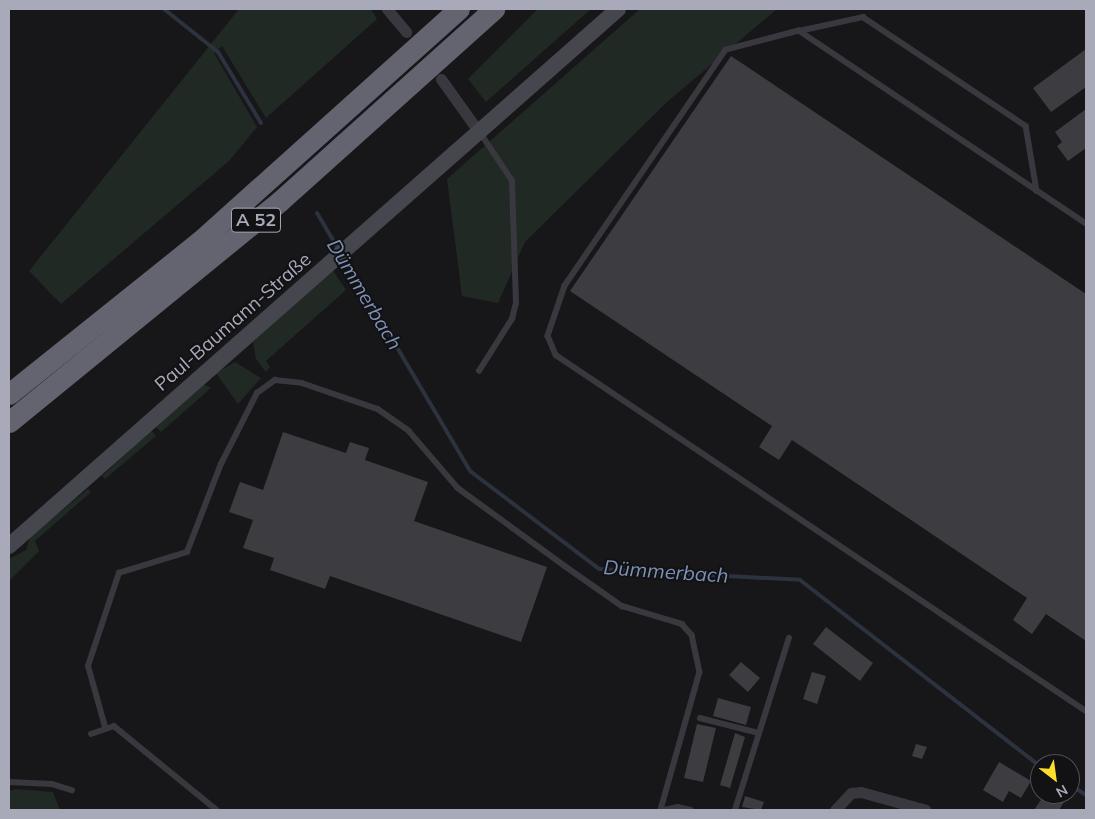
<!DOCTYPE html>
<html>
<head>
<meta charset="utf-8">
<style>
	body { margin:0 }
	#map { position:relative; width:1095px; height:819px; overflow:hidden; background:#171719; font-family:Mulish,sans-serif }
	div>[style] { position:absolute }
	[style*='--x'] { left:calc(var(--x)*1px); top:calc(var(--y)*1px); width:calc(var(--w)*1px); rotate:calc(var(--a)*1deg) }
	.green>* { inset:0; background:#202923 }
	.stream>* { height:4px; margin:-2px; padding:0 2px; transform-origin:2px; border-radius:2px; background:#2c323e }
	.building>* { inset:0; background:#3c3c41 }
	.lane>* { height:5.5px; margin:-2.75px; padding:0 2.75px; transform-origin:2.75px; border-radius:2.75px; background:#38383e }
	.street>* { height:11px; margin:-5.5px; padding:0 5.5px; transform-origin:5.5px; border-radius:5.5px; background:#38383e }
	.secondary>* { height:16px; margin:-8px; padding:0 8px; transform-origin:8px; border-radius:8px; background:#45464e }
	.highway>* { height:21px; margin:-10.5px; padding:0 10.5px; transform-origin:10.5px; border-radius:10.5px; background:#636470 }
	span { translate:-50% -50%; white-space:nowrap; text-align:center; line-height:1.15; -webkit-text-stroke:4px #121214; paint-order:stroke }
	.shield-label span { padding:1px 4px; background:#121214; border:1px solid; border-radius:4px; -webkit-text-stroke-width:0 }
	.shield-label { font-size:18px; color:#a8aaba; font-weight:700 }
	.street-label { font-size:19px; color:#a8aaba }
	.water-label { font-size:20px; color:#7d91b7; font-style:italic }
	.frame { position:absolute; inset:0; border:10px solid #a8aaba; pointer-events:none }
	.north { position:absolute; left:1030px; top:754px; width:50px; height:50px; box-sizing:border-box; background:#121214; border:1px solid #4e4f56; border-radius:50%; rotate:150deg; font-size:14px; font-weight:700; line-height:20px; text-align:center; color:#a8aaba }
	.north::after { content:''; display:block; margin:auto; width:18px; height:22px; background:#fdde2b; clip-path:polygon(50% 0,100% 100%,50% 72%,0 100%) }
</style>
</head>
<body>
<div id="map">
	<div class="green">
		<i style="clip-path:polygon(239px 9px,371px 9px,377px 19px,266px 118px,222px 46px,214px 53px,257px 127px,229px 161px,61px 304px,29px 271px)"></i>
		<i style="clip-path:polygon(538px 9px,591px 9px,486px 102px,468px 79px)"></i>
		<i style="clip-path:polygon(640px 9px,777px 9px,667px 102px,525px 242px,498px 303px,462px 296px,447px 179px)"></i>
		<i style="clip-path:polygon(332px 269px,346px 290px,266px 361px,270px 367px,266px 372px,256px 359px,253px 342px)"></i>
		<i style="clip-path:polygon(235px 362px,261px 378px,238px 404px,216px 373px)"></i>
		<i style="clip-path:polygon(203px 384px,211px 388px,161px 432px,155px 426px)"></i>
		<i style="clip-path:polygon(151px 430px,156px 436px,105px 479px,102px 476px)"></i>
		<i style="clip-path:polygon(88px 489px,91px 492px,35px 541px,39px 551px,9px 581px,9px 559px,26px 550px,30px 537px)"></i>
		<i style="clip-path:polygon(16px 789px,53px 792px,60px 810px,9px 810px,9px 791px)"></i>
	</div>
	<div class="stream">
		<i style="--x:164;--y:9;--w:69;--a:38.5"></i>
		<i style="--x:218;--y:52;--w:83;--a:58.8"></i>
		<i style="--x:317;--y:213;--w:43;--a:59.3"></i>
		<i style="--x:343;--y:256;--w:250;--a:59.4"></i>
		<i style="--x:470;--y:471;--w:162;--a:37.2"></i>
		<i style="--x:599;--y:569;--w:201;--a:3.1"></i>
		<i style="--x:800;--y:580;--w:304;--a:37.8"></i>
		<i style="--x:1070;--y:785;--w:19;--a:32"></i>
	</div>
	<div class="building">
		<i style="clip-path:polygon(1086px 49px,1086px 87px,1051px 112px,1033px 88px)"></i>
		<i style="clip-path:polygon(731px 56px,1086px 294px,1086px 641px,1046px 614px,1032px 634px,1013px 620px,1027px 598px,792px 440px,779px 460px,759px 447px,772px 426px,570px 291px)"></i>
		<i style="clip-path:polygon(1086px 109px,1086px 148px,1068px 161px,1057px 146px,1062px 142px,1055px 132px)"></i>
		<i style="clip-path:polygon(283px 432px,346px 453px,350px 442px,369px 448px,365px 460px,428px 482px,414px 521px,547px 567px,521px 642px,330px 576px,325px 589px,270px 570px,274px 558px,243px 548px,253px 520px,229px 512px,240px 482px,263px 490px)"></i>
		<i style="clip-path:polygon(826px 627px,873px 663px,860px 681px,813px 644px)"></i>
		<i style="clip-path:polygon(741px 662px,760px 678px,748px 692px,729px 675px)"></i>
		<i style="clip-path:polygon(812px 672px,826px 676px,817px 704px,803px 699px)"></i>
		<i style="clip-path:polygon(718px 698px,751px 707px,746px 725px,713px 716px)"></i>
		<i style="clip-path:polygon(697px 724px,716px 728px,703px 782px,684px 778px)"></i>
		<i style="clip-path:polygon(735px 733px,745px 737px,730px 788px,720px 785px)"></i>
		<i style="clip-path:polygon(916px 744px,927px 747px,922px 759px,912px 756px)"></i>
		<i style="clip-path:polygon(999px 762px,1031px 781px,1021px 798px,1009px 791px,1003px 802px,983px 790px)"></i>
		<i style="clip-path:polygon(1045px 794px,1064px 802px,1059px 810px,1034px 810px)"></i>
		<i style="clip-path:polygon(745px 796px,764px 802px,761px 810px,742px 807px)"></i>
	</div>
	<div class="lane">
		<i style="--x:799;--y:31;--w:66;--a:-12.3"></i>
		<i style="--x:863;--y:17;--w:196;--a:33.8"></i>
		<i style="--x:1026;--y:126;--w:66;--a:80.4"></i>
		<i style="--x:1086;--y:224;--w:346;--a:-146.1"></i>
		<i style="--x:799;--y:31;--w:75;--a:165.4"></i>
		<i style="--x:726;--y:50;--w:286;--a:124.3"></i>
		<i style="--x:565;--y:286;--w:53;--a:108.8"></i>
		<i style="--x:548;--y:336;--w:21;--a:67"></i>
		<i style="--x:556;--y:355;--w:638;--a:33.89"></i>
		<i style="--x:479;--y:371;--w:62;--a:-57.6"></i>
		<i style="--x:512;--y:319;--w:16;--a:-76"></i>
		<i style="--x:516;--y:303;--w:122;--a:-91.9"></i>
		<i style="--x:512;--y:181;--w:58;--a:-123.7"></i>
		<i style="--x:700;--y:718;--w:61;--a:14.3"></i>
		<i style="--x:105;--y:727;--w:63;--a:-105.6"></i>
		<i style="--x:88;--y:666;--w:98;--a:-71.6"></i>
		<i style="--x:119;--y:573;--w:71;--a:-17.2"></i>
		<i style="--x:187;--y:552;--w:94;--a:-68.9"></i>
		<i style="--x:221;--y:464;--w:80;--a:-63.1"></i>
		<i style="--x:257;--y:393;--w:22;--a:-36"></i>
		<i style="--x:275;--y:380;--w:27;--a:6"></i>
		<i style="--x:302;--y:383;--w:80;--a:18.9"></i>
		<i style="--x:378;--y:409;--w:38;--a:35"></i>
		<i style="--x:409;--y:431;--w:75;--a:49.3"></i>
		<i style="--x:458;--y:488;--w:132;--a:36.1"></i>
		<i style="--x:565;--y:566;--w:70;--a:35.1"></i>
		<i style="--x:622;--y:606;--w:63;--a:16.7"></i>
		<i style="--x:682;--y:624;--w:15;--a:48"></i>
		<i style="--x:692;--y:635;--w:38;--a:78"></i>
		<i style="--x:700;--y:672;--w:143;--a:105.8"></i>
		<i style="--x:91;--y:734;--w:24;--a:-19"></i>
		<i style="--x:114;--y:726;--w:133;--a:39.2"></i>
		<i style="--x:9;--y:782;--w:43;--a:2.7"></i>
		<i style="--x:52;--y:784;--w:21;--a:17"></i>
		<i style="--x:664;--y:810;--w:14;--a:-12"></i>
		<i style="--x:678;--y:807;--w:13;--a:13"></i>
		<i style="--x:735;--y:810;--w:180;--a:-72.6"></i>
	</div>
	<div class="street">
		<i style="--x:387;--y:9;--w:30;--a:50"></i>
		<i style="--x:441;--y:79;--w:65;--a:54.4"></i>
		<i style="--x:835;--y:810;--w:23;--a:-47"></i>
		<i style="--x:851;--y:793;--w:10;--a:-6"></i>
		<i style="--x:861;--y:792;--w:67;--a:15.5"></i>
	</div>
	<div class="secondary">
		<i style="--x:9;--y:546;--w:812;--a:-41.4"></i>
	</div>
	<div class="highway">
		<i style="--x:9;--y:394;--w:245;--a:-38.7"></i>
		<i style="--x:200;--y:241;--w:348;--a:-41.9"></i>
		<i style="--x:9;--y:422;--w:350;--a:-39.2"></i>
		<i style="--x:280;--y:201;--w:288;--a:-41.9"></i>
	</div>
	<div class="shield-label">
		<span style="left:256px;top:220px">A 52</span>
	</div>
	<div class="street-label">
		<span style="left:233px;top:322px;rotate:-41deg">Paul-Baumann-Straße</span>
	</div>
	<div class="water-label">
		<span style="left:365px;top:294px;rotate:59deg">Dümmerbach</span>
		<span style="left:666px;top:571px;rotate:4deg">Dümmerbach</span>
	</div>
	<div class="frame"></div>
	<div class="north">N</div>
</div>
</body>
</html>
